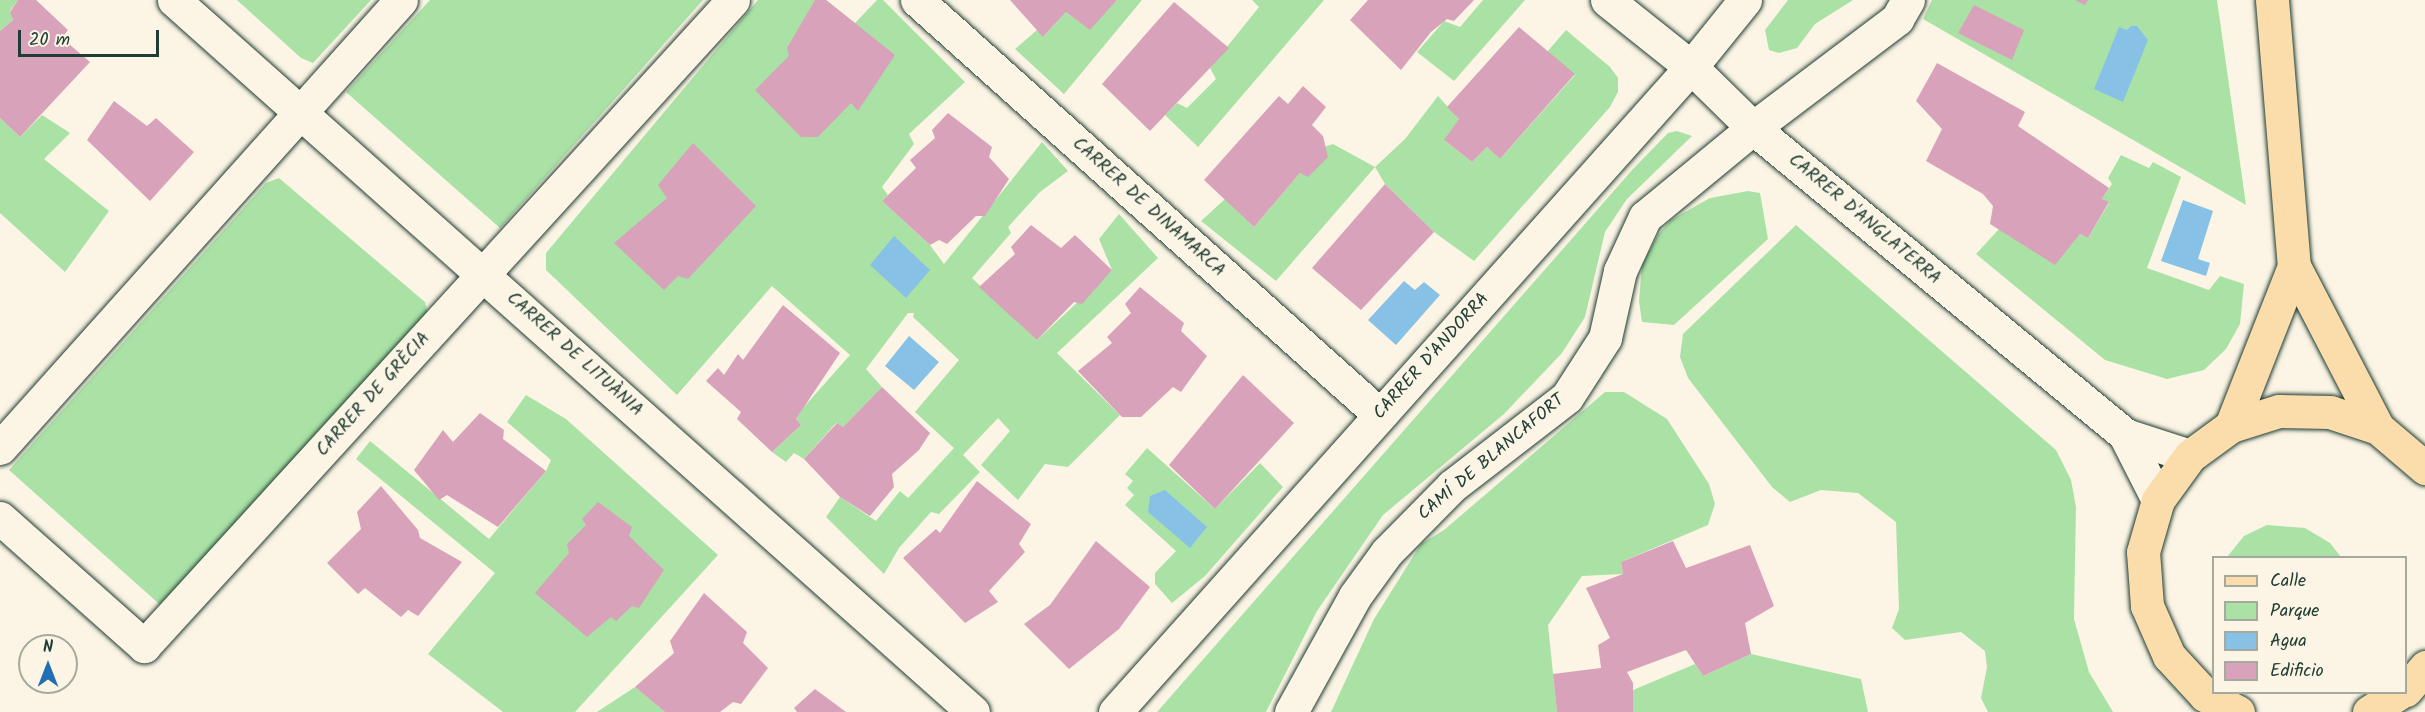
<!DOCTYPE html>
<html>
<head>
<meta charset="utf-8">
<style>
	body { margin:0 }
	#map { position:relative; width:2425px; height:712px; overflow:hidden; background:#fcf5e5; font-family:Kalam,sans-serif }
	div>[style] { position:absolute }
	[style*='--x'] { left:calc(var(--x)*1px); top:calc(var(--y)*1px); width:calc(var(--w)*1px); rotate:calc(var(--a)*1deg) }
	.green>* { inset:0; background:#aae2a6 }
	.water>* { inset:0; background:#87c2e6 }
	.building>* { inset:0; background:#d7a2ba }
	.roads { filter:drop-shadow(0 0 2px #1f3d34) drop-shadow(0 0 2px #1f3d34) }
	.minor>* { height:33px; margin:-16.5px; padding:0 16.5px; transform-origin:16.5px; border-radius:16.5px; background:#fcf5e5 }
	.major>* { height:33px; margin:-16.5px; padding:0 16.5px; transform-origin:16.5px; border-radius:16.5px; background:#faddab }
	span { translate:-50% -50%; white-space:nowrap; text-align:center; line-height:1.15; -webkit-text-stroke:4.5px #fcf5e5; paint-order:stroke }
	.street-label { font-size:18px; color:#1f3d34 }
	.legend { position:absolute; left:2212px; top:556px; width:195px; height:138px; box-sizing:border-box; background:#fcf5e5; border:2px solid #a4ab9e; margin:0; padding:8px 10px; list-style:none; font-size:18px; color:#1f3d34 }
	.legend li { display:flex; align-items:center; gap:12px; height:30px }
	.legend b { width:30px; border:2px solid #a4ab9e }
	.north { position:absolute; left:18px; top:634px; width:60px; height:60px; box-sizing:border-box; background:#fcf5e5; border:2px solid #a4ab9e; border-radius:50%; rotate:0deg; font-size:16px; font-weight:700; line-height:24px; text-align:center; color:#1f3d34 }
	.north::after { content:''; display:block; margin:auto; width:21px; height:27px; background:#1f6fb2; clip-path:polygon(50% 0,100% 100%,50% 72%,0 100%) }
	.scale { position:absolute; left:18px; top:30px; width:141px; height:27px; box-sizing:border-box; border:3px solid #1f3d34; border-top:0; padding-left:8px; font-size:18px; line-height:21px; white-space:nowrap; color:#1f3d34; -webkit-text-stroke:4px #fcf5e5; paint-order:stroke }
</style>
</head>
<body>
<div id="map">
	<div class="green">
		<i style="clip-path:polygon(0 0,18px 0,10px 11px,13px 20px,0 31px)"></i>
		<i style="clip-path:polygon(237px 0,371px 0,313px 63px,301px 58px)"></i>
		<i style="clip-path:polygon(430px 0,703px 0,500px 228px,346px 92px)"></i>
		<i style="clip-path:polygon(758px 0,826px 0,855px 23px,877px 0,883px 0,965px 82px,909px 134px,914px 144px,882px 187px,888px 195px,882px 201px,930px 245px,944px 264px,1042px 142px,1068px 171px,1040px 192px,1008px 227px,1011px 233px,972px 278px,1037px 340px,1112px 270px,1099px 239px,1119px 214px,1158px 258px,1057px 353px,1120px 415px,1068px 467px,1045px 464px,1018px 500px,981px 465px,1010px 431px,998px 418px,963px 455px,980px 472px,939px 514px,931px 512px,899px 548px,884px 574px,826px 517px,840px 497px,876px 521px,900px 491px,908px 498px,954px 448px,915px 412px,959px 360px,913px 317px,914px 313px,908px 313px,866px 369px,882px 387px,843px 427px,836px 423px,804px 459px,794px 453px,786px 462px,772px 452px,801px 425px,796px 419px,803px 408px,850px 355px,772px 286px,677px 395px,546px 270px,546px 253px)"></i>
		<i style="clip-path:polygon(1117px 0,1142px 0,1064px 94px,1015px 49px,1037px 30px,1044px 36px,1066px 12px,1090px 29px)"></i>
		<i style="clip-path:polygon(1252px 0,1324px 0,1198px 147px,1165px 115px,1177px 103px,1187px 108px,1216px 79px,1210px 68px,1259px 7px)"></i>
		<i style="clip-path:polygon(1483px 0,1525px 0,1454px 81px,1417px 52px,1444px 21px,1460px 27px)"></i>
		<i style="clip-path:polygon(1788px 0,1853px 0,1815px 24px,1797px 48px,1779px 53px,1769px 50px,1765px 30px)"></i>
		<i style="clip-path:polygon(1932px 0,2217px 0,2246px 205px,1923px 19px)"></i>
		<i style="clip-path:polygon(1566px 30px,1610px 67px,1618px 78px,1618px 92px,1610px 107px,1474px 261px,1434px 232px,1385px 184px,1375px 167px,1276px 281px,1201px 221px,1225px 199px,1254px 227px,1300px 173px,1308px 176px,1324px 147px,1333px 144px,1375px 167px,1405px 139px,1438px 96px,1459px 119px,1445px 141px,1472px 162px,1487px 147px,1500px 159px,1575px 75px,1547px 52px)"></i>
		<i style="clip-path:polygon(42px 115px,70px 133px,44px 159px,109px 211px,65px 272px,0 213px,0 118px,20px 137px)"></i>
		<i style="clip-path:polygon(1677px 131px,1692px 136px,1627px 199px,1605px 232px,1585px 317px,1562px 353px,1504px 414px,1383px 515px,1317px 611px,1266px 712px,1157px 712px,1633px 169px,1668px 133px)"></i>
		<i style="clip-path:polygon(2121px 155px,2149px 168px,2153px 162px,2181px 177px,2147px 268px,2209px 290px,2220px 276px,2244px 284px,2240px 324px,2226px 349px,2204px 370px,2167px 379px,2105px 360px,1976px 254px,1999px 229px,2055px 264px,2080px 234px,2088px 238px,2109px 203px,2102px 199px,2112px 184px,2108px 178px)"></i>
		<i style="clip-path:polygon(279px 178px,425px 302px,428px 315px,166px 610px,9px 470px,266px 183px)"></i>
		<i style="clip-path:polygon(1748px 191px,1760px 193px,1768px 239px,1674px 325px,1642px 322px,1639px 301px,1642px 265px,1658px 235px,1671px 220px,1710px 198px)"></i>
		<i style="clip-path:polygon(1796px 225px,2056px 450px,2071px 480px,2076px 507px,2074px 619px,2089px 672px,2113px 712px,1988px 712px,1981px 698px,1987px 667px,1985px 651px,1961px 632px,1905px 640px,1892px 628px,1899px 609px,1896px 522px,1858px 493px,1821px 490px,1790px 502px,1772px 487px,1688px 378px,1680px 357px,1683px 334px)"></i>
		<i style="clip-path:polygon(1605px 392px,1624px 392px,1667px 419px,1709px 484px,1715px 504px,1708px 525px,1621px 562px,1623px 574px,1582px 576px,1548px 625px,1557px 712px,1331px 712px,1374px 619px,1421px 544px,1444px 530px)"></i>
		<i style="clip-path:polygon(526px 395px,566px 419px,718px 555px,575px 712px,503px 712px,428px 654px,495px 573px,356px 459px,370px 441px,489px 539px,546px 471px,551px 460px,507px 422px)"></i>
		<i style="clip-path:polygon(1147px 448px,1215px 509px,1260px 463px,1283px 487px,1205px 576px,1172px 603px,1155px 584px,1155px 573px,1176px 551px,1125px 505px,1134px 495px,1127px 488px,1133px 481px,1125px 474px)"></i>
		<i style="clip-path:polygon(2267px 525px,2305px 528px,2330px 543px,2341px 557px,2227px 557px,2244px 536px)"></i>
		<i style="clip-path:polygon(1751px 654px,1861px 679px,1868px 712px,1633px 712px,1633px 690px,1695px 664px,1703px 676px)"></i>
		<i style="clip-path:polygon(635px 687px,665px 712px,597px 712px)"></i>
	</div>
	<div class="water">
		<i style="clip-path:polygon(2131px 26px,2137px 26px,2148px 40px,2123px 102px,2094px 89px,2119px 27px,2127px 30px)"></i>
		<i style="clip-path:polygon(2183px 200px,2213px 211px,2198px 259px,2210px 263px,2206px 276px,2161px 261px)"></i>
		<i style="clip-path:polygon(894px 236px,930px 270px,906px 298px,870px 265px)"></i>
		<i style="clip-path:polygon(1404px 281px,1415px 290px,1424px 282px,1440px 295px,1396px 345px,1368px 320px)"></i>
		<i style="clip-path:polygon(909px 336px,939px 362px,914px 390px,885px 366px)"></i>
		<i style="clip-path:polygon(1165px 490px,1207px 527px,1190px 548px,1148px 512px,1150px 496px)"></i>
	</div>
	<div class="building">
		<i style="clip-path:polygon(18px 0,36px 0,68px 30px,62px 38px,90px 62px,20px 137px,0 118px,0 31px,13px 20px,10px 12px)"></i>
		<i style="clip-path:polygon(815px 0,826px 0,895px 55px,858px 111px,851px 103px,818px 137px,801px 137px,755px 90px,789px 56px,787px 48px)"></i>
		<i style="clip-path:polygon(1010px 0,1117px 0,1090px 30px,1066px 12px,1043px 37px)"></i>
		<i style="clip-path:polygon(1368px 0,1474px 0,1454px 21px,1447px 19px,1431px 32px,1401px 70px,1350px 20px)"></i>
		<i style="clip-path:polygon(2075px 0,2088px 0,2085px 5px)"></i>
		<i style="clip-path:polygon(1174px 2px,1229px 48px,1150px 131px,1102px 84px)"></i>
		<i style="clip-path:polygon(1974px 5px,2024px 30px,2012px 60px,1958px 33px)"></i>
		<i style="clip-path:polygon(1519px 27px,1575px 74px,1500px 159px,1487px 147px,1472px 162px,1444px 140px,1459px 119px,1447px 107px)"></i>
		<i style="clip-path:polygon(1937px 63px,2025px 112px,2018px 126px,2109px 188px,2102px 199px,2109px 202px,2088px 238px,2080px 234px,2055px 265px,1990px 224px,1993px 206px,1983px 194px,1926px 161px,1942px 129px,1916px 101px)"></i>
		<i style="clip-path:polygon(1303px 86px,1326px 107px,1312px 125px,1323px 136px,1328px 157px,1308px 177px,1300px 173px,1254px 227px,1204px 180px,1279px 96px,1288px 104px)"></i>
		<i style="clip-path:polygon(114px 101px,147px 126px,156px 118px,194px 152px,150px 201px,87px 140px)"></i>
		<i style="clip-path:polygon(948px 113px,992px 147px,989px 157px,1009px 179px,985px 216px,976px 216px,947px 244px,939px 240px,930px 245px,882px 201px,916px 168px,910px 160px,935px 138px,932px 130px)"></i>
		<i style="clip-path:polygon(693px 143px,756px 206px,688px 279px,678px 276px,664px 290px,614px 243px,667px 198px,658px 185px)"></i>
		<i style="clip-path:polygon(1385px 184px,1434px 232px,1361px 310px,1312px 268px)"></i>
		<i style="clip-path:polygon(1031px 225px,1061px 248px,1075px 235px,1112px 270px,1082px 304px,1074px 302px,1037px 340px,979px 287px,1015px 254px,1011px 247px)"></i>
		<i style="clip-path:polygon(1140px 287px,1184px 323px,1181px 331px,1207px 356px,1181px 392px,1173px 387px,1141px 417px,1122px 417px,1078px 371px,1112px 343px,1107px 337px,1131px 313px,1125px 304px)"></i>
		<i style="clip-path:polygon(783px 305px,840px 353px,796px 419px,801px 425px,772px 452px,737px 419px,741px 412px,706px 381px,718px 368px,724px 375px,738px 354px,743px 360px)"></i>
		<i style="clip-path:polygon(1243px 375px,1294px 423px,1215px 509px,1169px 465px)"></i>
		<i style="clip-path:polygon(882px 387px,930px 433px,919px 450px,892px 474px,894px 487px,870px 516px,840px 497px,804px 459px,837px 423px,843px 427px)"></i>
		<i style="clip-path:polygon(480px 413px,504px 430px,503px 439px,546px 471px,498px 527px,447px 495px,439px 500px,414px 470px,443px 430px,453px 442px)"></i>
		<i style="clip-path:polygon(977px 481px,1031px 524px,1019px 544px,1025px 552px,989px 591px,998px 602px,965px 623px,903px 558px,936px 529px,940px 533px)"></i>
		<i style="clip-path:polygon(381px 486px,418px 530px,420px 538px,462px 562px,418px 616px,408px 610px,401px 617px,365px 588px,358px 594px,327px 563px,361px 529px,357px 512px)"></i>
		<i style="clip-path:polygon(598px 502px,632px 527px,629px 536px,664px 570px,639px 608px,632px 606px,616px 621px,611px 617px,587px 637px,535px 593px,569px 553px,567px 544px,586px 525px,582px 519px)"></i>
		<i style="clip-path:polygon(1096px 541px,1150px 587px,1119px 629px,1069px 669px,1024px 624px,1050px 605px)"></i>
		<i style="clip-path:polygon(1673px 541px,1686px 568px,1750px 545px,1774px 606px,1745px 623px,1751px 654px,1703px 676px,1686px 650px,1627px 672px,1633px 683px,1633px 712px,1557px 712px,1553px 674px,1601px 668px,1598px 645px,1610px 638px,1586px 588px,1623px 574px,1621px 562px)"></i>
		<i style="clip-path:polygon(704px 593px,747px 632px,743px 643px,768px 668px,741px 704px,733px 702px,720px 712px,665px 712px,635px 687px,674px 653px,670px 641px)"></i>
		<i style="clip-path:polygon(815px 689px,846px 712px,797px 712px,794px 708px)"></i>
	</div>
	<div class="roads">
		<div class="minor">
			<i style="--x:174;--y:0;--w:1070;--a:41.7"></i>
			<i style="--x:917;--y:0;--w:622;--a:41.87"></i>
			<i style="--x:1607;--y:0;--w:107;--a:38.6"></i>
			<i style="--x:1691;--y:67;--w:87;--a:44.5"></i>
			<i style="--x:1753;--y:128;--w:482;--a:39.5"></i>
			<i style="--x:2125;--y:435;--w:68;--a:17.9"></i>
			<i style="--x:2125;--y:435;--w:73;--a:63.1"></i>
			<i style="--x:0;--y:448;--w:601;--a:-48.17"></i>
			<i style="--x:0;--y:518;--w:193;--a:41.6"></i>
			<i style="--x:144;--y:646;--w:874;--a:-47.64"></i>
			<i style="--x:1115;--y:712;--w:865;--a:-48.23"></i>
			<i style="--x:1691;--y:67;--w:86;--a:-51.1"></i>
			<i style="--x:1291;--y:712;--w:132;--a:-61.1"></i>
			<i style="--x:1355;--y:596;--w:54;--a:-54"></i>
			<i style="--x:1387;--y:552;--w:93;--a:-45.4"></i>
			<i style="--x:1452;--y:486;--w:145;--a:-37.7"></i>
			<i style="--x:1567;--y:397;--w:70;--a:-57.2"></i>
			<i style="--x:1605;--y:338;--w:69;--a:-77.4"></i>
			<i style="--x:1620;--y:271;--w:60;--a:-65.2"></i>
			<i style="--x:1645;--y:217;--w:140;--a:-39.5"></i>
			<i style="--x:1753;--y:128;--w:181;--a:-37.1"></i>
			<i style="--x:1897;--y:19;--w:22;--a:-60"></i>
		</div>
		<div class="major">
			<i style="--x:2272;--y:0;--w:267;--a:85.3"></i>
			<i style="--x:2294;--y:266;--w:182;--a:62.6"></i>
			<i style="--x:2231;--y:426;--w:172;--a:-68.5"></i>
			<i style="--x:2406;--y:690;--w:30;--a:-50"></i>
			<i style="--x:2238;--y:712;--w:37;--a:-153"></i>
			<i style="--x:2205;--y:695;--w:53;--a:-132.7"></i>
			<i style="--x:2169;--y:656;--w:55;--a:-113.7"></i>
			<i style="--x:2147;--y:606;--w:54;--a:-94.2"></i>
			<i style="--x:2143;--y:552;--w:54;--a:-73.9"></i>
			<i style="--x:2158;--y:500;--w:54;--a:-54"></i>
			<i style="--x:2190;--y:456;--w:51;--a:-36.2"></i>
			<i style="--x:2231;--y:426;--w:50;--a:-17.4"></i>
			<i style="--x:2279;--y:411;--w:51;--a:1.1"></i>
			<i style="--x:2330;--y:412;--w:51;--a:18.4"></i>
			<i style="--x:2378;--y:428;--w:62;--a:40.4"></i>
			<i style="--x:2369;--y:712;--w:38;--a:-32"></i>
		</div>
	</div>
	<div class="street-label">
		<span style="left:1148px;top:208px;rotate:42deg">CARRER DE DINAMARCA</span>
		<span style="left:1864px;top:220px;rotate:40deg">CARRER D'ANGLATERRA</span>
		<span style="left:574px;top:355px;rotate:42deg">CARRER DE LITUÀNIA</span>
		<span style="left:1432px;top:357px;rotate:-48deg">CARRER D'ANDORRA</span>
		<span style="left:374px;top:395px;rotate:-48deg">CARRER DE GRÈCIA</span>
		<span style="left:1492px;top:458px;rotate:-40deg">CAMÍ DE BLANCAFORT</span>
	</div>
	<ul class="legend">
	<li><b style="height:8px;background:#faddab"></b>Calle</li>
	<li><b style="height:16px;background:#aae2a6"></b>Parque</li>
	<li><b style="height:16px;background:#87c2e6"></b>Agua</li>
	<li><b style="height:16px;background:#d7a2ba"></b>Edificio</li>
	</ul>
	<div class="north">N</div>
	<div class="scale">20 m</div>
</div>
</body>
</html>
